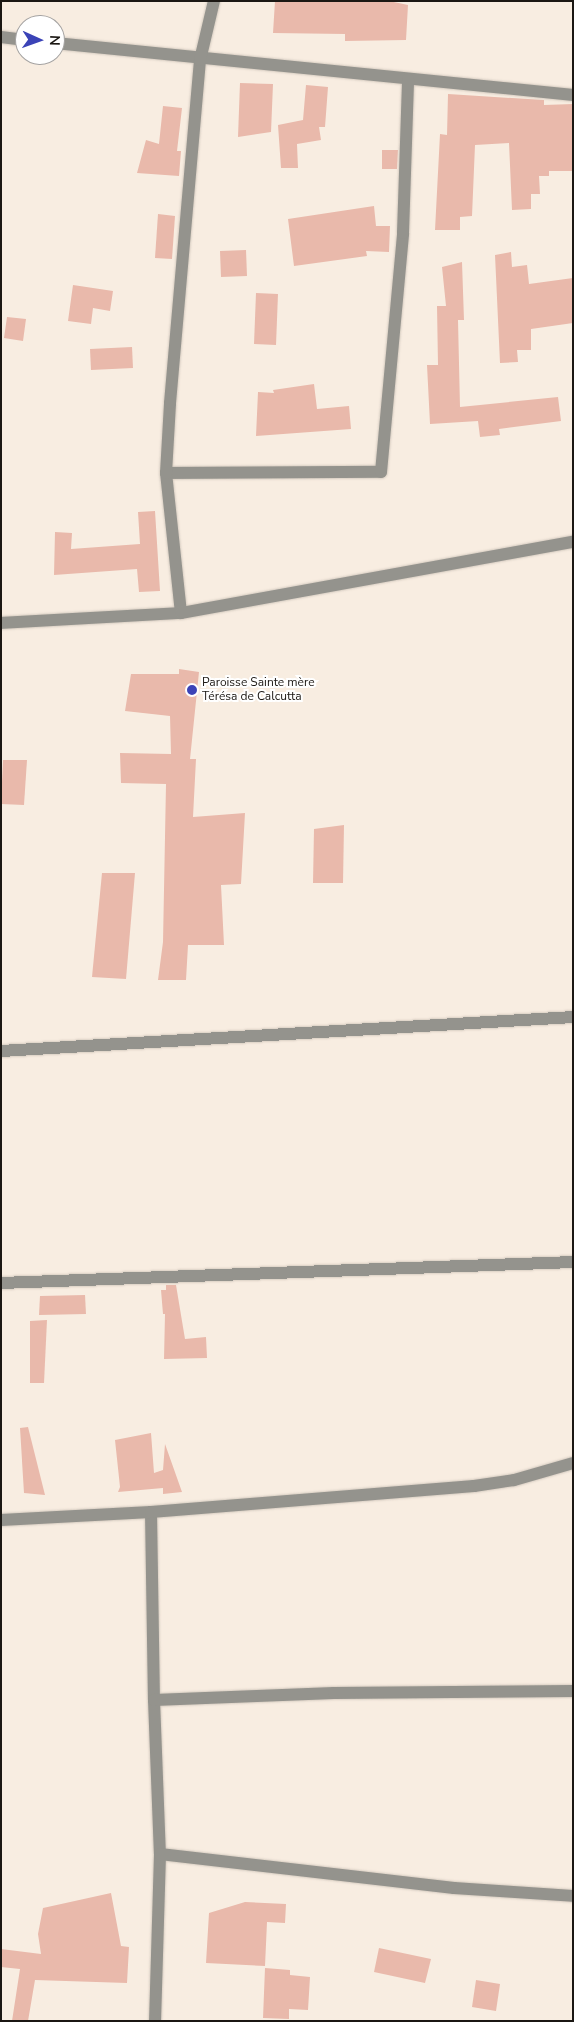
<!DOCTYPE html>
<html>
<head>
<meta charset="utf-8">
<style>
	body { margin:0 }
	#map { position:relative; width:574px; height:2022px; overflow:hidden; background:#f8ede1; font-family:"Nunito Sans",sans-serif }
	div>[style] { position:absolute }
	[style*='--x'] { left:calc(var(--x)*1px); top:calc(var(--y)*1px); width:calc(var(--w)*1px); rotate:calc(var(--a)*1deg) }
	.building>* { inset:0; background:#e9b9ab }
	.roads { filter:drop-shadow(0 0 1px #d5cbc0) drop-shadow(0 0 1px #d5cbc0) }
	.minor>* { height:12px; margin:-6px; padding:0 6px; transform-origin:6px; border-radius:6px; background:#94938d }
	.dots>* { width:14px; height:14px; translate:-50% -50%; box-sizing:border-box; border:2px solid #fff; border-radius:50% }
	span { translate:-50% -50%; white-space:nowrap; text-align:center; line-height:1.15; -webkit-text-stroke:4px #fff; paint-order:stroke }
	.poi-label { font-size:12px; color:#1b1713 }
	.left { translate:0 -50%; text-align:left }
	.frame { position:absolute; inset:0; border:2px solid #1b1713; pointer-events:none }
	.north { position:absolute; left:15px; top:15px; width:50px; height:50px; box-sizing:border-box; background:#fff; border:1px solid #a4a2a1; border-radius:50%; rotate:92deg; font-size:14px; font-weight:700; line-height:20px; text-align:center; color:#1b1713 }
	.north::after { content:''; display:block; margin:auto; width:18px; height:22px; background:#3b43b7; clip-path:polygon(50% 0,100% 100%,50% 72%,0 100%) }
</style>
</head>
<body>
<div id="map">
	<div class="building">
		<i style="clip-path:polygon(275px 1px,389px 1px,408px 5px,406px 40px,345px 41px,345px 34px,273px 33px)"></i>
		<i style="clip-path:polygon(240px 83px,273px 84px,271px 132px,238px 137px)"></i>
		<i style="clip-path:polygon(306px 85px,328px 87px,325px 127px,319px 127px,321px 140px,297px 144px,298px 168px,281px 168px,278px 125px,303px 120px)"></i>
		<i style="clip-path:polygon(448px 94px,544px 100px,544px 105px,573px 104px,573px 171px,549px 171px,549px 176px,539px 176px,540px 194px,531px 194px,531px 209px,512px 210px,509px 143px,475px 145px,472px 216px,460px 217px,460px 230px,435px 230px,440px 134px,447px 135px)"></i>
		<i style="clip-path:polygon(163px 106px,182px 108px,177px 151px,181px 151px,179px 176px,137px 173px,146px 140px,159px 144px)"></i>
		<i style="clip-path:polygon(382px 150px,398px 150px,397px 169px,382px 169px)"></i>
		<i style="clip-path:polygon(374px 206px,376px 226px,390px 226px,389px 252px,366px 251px,367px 256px,294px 266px,288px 219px)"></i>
		<i style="clip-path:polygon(158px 214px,175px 216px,172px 259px,155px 258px)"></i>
		<i style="clip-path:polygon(246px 250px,247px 276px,221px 277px,220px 251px)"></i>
		<i style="clip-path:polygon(511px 252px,512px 267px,527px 265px,529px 284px,573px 278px,573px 323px,531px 329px,531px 350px,517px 350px,518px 362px,500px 363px,495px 255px)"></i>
		<i style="clip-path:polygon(462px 262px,464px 320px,458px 320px,460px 407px,558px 397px,561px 421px,499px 429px,500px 435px,480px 437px,478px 421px,430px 424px,427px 365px,438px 365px,437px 306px,446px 306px,442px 267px)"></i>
		<i style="clip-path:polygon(73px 285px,113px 291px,110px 311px,93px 308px,91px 324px,68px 321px)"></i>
		<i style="clip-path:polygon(256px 293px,278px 294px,276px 345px,254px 344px)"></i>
		<i style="clip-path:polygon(7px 317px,26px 319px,23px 341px,4px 338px)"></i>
		<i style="clip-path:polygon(132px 347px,133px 368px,91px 370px,90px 349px)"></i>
		<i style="clip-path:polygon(314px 384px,317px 409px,349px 406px,351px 429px,256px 436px,258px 392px,274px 393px,273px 390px)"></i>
		<i style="clip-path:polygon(155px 511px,160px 591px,139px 592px,137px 569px,54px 575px,55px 532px,72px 533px,71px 549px,140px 544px,138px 512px)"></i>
		<i style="clip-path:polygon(179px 669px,199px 672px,190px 759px,196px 759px,193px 817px,245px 813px,241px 884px,221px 885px,224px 945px,188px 945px,186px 980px,158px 980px,163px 942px,166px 784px,121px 783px,120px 753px,171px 754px,170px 716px,125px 711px,131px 674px,179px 674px)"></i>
		<i style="clip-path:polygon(3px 760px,27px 760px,24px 805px,1px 804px)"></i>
		<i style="clip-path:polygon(344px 825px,343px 883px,313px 883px,314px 829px)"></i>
		<i style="clip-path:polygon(102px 873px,135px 873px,126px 979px,92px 977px)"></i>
		<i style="clip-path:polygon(166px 1285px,176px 1285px,185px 1339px,206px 1337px,207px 1358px,164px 1359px,165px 1314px,163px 1314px,161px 1290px,166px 1290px)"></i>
		<i style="clip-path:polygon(85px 1295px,86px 1314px,39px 1315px,40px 1296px)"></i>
		<i style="clip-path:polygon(47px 1320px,44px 1383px,30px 1383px,30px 1321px)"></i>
		<i style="clip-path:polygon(28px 1427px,45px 1495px,24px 1493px,20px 1428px)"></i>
		<i style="clip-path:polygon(151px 1433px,154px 1473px,163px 1470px,165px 1444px,182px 1492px,163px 1494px,163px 1488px,118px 1492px,120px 1487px,115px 1440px)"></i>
		<i style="clip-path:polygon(111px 1893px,121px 1946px,129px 1947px,127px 1983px,35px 1980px,28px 2021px,12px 2021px,20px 1969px,1px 1967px,1px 1949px,41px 1954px,38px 1934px,43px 1908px)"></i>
		<i style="clip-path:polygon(245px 1902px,286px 1904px,285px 1923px,267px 1922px,265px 1966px,206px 1963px,209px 1913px)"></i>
		<i style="clip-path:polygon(379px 1948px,431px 1959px,425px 1983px,374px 1972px)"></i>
		<i style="clip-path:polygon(265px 1968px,290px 1970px,290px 1975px,310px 1977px,308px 2010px,289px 2009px,289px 2019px,263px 2018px)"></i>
		<i style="clip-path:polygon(476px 1980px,500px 1984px,496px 2011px,472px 2007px)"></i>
	</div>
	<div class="roads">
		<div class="minor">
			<i style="--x:1;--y:37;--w:24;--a:7"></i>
			<i style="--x:55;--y:43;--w:521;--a:5.73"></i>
			<i style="--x:166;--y:473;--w:215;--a:-0.3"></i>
			<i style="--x:381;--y:472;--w:240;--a:-84.7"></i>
			<i style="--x:403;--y:233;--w:154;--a:-88.1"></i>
			<i style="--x:181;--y:613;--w:141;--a:-96.1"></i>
			<i style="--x:166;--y:473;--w:70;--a:-86.7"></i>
			<i style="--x:170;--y:403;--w:344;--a:-85"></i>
			<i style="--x:200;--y:60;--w:61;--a:-76.7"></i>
			<i style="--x:1;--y:623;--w:180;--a:-3.2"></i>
			<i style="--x:181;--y:613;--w:398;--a:-10.3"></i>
			<i style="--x:1;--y:1051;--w:573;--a:-3.4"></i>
			<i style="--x:1;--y:1283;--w:572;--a:-2.1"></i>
			<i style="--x:151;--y:1512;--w:188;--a:89.1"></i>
			<i style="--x:154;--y:1700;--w:154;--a:87.8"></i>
			<i style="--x:160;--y:1854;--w:167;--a:91.7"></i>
			<i style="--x:1;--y:1520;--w:150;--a:-3.1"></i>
			<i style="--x:151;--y:1512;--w:324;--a:-4.6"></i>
			<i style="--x:474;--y:1486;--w:40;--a:-8.5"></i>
			<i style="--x:514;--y:1480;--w:61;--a:-16.1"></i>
			<i style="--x:154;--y:1700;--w:180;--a:-2.2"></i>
			<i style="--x:334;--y:1693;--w:239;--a:-0.5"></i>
			<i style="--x:160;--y:1854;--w:296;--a:6.6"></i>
			<i style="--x:454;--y:1888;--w:119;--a:3.8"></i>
		</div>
	</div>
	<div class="dots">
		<i style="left:192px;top:690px;background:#3b43b7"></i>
	</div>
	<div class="poi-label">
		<span class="left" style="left:202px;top:690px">Paroisse Sainte mère<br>Térésa de Calcutta</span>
	</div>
	<div class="frame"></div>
	<div class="north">N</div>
</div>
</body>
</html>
